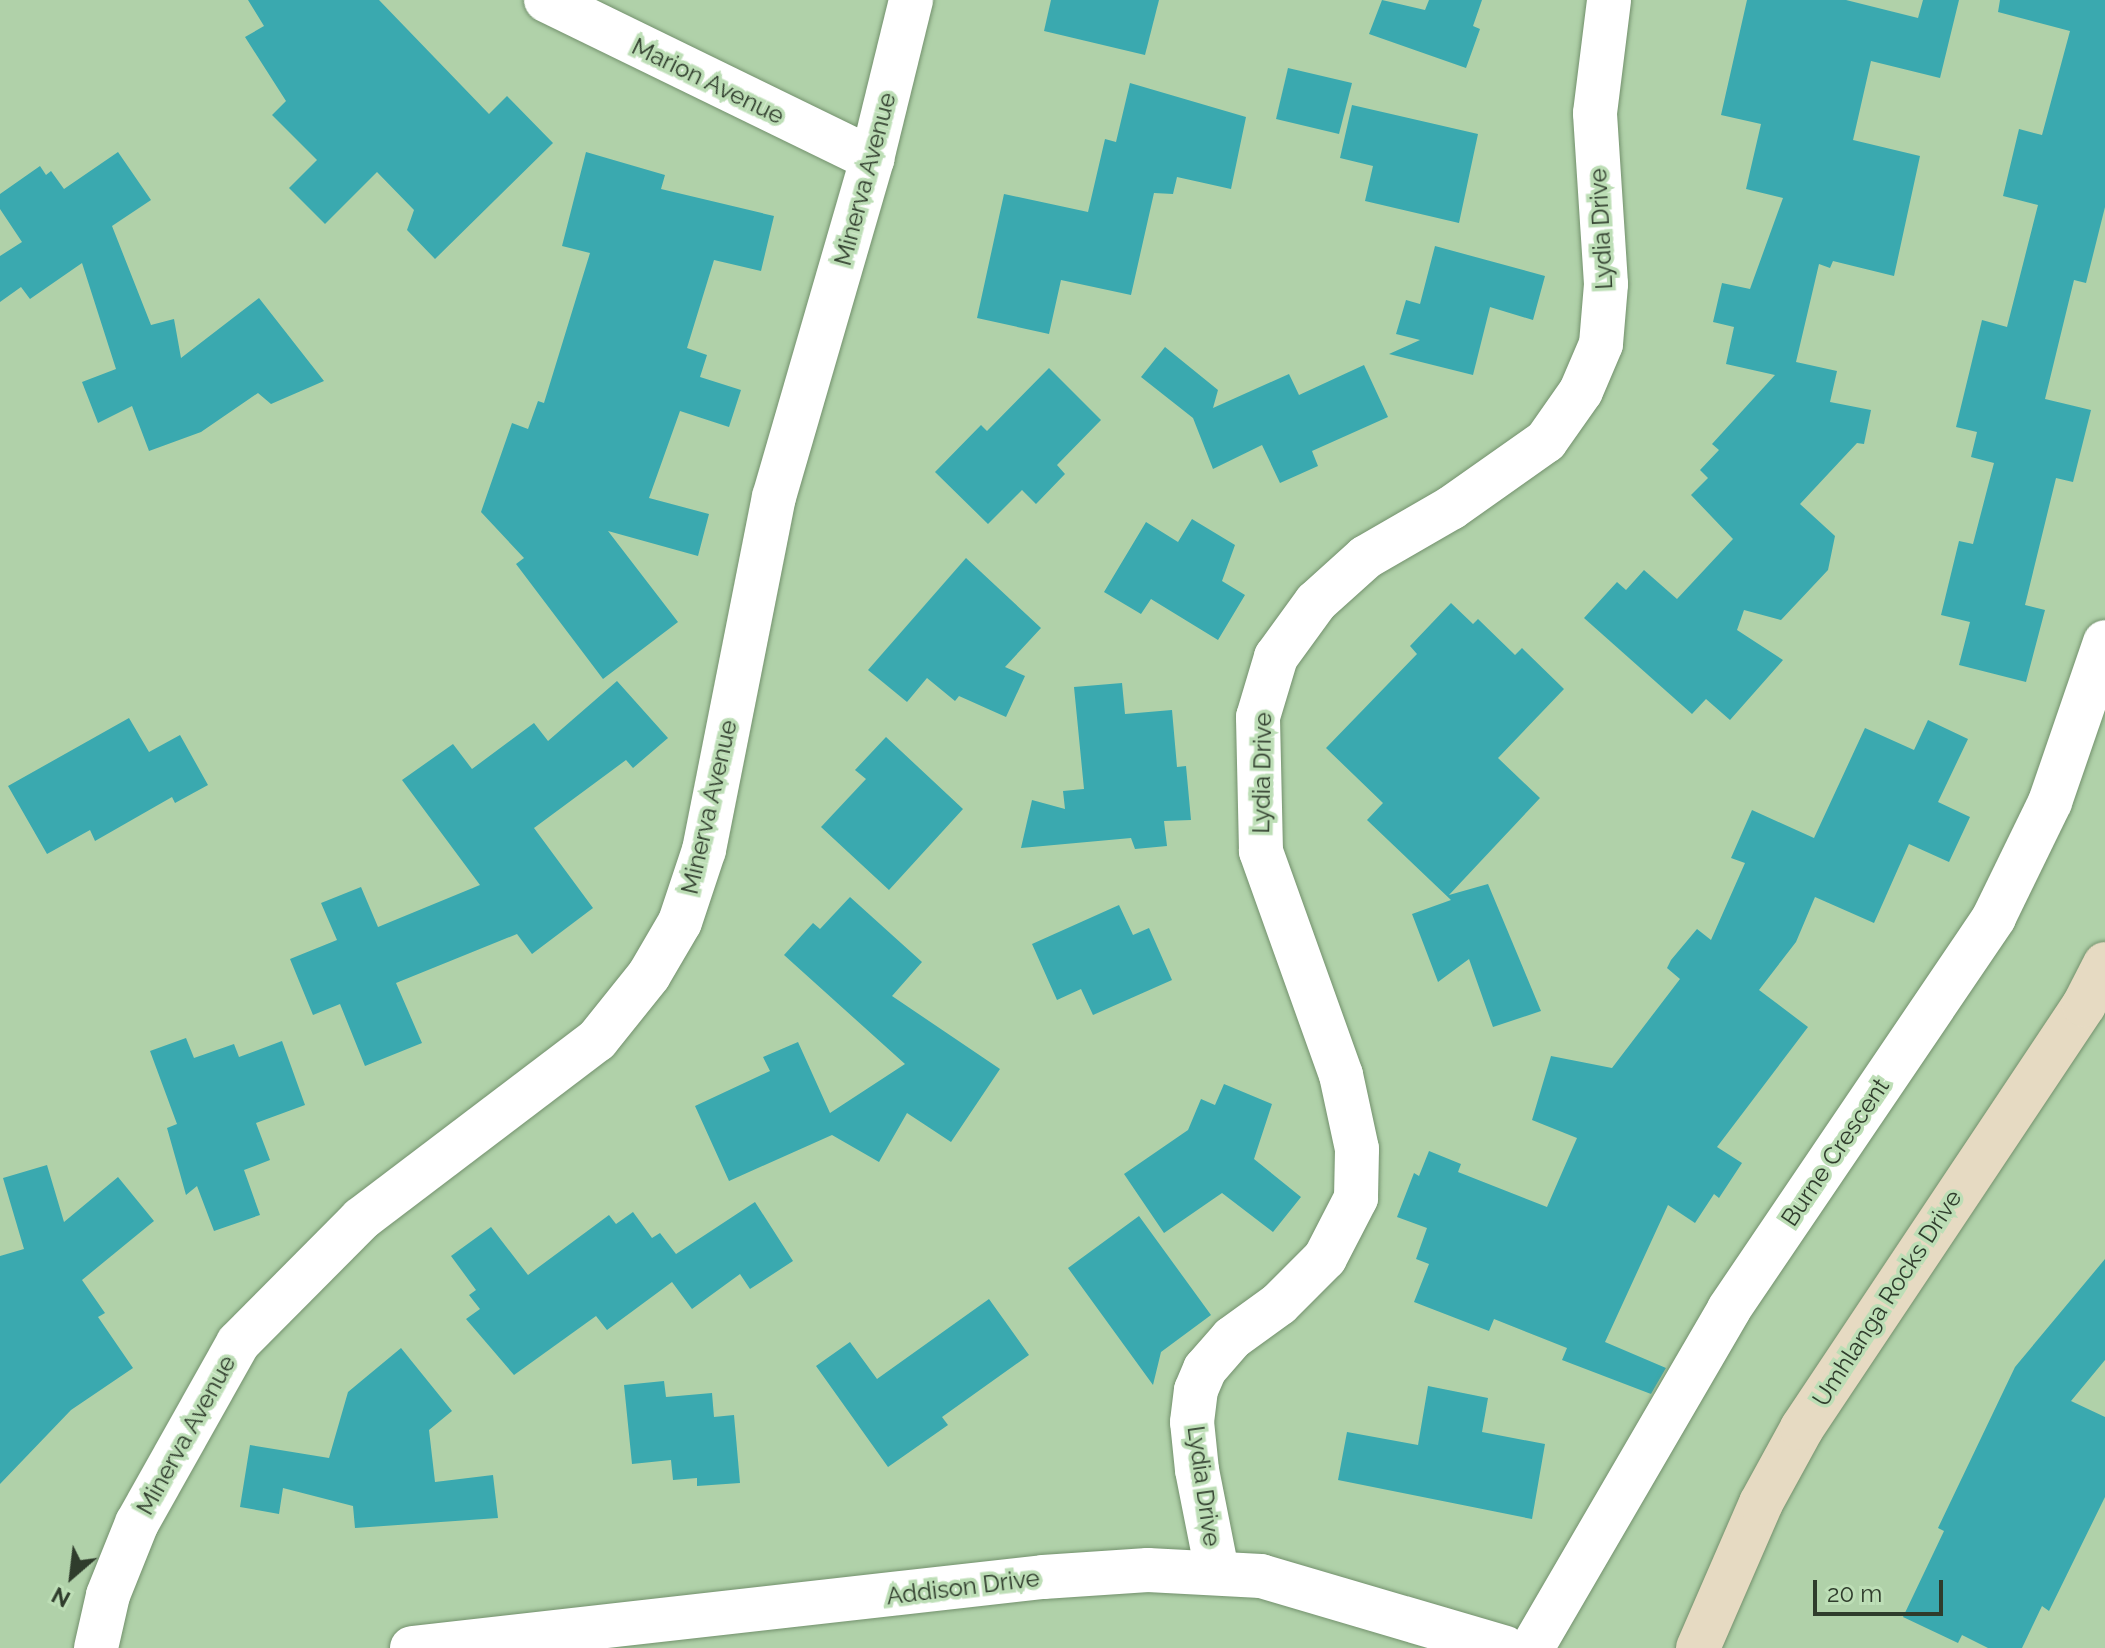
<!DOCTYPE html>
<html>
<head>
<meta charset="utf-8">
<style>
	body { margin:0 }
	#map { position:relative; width:2105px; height:1648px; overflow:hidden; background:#b0d1a9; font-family:Raleway,sans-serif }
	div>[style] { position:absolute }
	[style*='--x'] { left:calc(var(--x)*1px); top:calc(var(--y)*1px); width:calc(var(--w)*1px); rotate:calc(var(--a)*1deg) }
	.building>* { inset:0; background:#3aa9af }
	.roads { filter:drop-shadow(0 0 2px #73916d) drop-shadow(0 0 2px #73916d) }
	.street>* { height:44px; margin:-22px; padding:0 22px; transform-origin:22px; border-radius:22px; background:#fff }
	.secondary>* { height:44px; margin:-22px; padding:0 22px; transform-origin:22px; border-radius:22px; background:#e6dac2 }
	span { translate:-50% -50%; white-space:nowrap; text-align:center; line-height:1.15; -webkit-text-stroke:7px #bddeb6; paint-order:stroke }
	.street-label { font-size:24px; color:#2f3c2c }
	.north { position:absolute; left:32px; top:1536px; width:80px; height:80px; -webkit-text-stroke:6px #bddeb6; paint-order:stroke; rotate:208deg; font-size:22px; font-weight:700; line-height:32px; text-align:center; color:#2f3c2c }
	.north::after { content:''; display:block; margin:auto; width:28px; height:36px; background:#2f3c2c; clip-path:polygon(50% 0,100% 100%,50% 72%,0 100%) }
	.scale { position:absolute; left:1813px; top:1580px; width:130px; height:36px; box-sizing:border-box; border:4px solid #2f3c2c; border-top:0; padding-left:10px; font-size:24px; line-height:28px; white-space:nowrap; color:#2f3c2c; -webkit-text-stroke:6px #bddeb6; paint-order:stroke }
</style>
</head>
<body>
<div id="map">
	<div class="building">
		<i style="clip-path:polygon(248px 0,379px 0,489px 114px,507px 96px,553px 143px,435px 259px,407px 230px,414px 210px,377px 172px,325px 224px,289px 188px,317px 160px,272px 115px,286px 101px,245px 37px,264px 26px)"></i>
		<i style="clip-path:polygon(1051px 0,1159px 0,1145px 55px,1044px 31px)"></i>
		<i style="clip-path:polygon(1382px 0,1425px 10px,1429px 0,1482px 0,1473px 26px,1480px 29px,1466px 68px,1369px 34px)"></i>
		<i style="clip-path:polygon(1747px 0,1846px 0,1918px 18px,1923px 0,1959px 0,1940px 78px,1871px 61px,1853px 140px,1920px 156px,1894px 276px,1833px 261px,1830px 268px,1819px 264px,1796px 362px,1837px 371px,1830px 402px,1871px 410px,1864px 444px,1857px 443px,1800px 504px,1835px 536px,1828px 570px,1781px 620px,1744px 610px,1737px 630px,1783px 660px,1730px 720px,1706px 699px,1692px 714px,1584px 618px,1617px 582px,1626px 590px,1644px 570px,1677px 599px,1733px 539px,1691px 495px,1708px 478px,1700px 470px,1719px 450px,1712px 444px,1775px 375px,1726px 364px,1734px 327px,1713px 322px,1722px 283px,1750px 289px,1783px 198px,1746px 189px,1761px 124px,1721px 115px)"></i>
		<i style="clip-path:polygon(2000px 0,2105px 0,2105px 207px,2086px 283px,2074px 280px,2045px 399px,2091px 410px,2073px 482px,2056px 478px,2025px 605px,2045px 610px,2026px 682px,1959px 665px,1970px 622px,1941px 615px,1959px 541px,1973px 544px,1994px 463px,1971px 457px,1977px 432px,1956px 427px,1982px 320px,2007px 327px,2038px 205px,2003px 196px,2019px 129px,2042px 135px,2070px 31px,1998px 12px)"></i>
		<i style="clip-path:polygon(1288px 68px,1352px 83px,1339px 134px,1276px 119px)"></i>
		<i style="clip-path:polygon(1130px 83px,1246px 117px,1231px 189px,1177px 177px,1173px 194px,1154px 193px,1131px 295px,1061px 280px,1049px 334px,977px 318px,1004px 194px,1088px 212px,1105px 139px,1116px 142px)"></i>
		<i style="clip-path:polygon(1352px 105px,1478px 134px,1459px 223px,1365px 201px,1373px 166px,1340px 158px)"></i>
		<i style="clip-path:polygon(118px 152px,151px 200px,112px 226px,151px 325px,174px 319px,181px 358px,259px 298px,324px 381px,271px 404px,258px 393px,201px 432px,149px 451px,132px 406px,98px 423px,82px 382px,116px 369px,82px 263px,30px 299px,21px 287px,0 302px,0 256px,22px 242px,0 209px,0 194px,40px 166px,46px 175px,51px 171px,64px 189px)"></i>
		<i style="clip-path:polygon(586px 152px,665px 175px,661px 189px,774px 216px,761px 271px,714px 260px,687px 348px,707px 355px,700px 377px,741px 390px,729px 427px,680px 411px,649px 498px,709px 514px,698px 556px,608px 531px,678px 622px,603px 679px,516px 564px,524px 558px,481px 512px,512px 423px,528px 429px,538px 401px,544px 403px,590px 253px,562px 246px)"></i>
		<i style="clip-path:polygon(1435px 246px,1545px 276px,1533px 320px,1490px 307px,1473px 375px,1389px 354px,1420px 340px,1396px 334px,1406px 300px,1420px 304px)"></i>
		<i style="clip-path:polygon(1165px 347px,1218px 390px,1213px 408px,1289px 374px,1299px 395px,1364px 365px,1388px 417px,1312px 451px,1318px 466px,1280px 483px,1262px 445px,1213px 469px,1193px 418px,1141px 377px)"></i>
		<i style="clip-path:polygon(1049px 368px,1101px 420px,1057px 465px,1065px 474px,1036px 504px,1022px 490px,988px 524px,935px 472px,981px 425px,987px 431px)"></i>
		<i style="clip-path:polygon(1192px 519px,1235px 545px,1222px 581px,1245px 595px,1218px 640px,1151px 599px,1141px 614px,1104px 592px,1146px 522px,1178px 542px)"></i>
		<i style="clip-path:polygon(966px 558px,1041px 628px,1005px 667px,1025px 676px,1006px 717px,959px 696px,955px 701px,927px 678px,907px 702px,868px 670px)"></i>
		<i style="clip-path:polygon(1451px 603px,1473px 624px,1478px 619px,1515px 655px,1522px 648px,1564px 689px,1498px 758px,1540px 798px,1449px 895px,1488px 884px,1541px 1011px,1493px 1027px,1469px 959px,1438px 982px,1412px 914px,1451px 900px,1367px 820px,1383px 803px,1326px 748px,1417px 654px,1410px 646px)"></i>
		<i style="clip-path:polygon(617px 681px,668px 738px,633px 768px,626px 760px,534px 828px,593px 908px,532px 954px,517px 934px,396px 983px,422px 1043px,365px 1066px,340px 1004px,313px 1015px,290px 959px,337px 940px,321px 903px,361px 887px,378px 927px,480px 885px,402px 780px,453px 744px,472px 769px,534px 723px,548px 741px)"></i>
		<i style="clip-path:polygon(1122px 683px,1125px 714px,1172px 710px,1177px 767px,1186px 766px,1191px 820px,1164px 821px,1167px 846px,1135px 849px,1131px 838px,1021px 848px,1032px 800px,1065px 809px,1063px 791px,1084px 789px,1074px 687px)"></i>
		<i style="clip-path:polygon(129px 718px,149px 752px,180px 735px,208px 785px,175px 803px,172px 797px,95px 841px,90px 830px,47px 854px,8px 786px)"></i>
		<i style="clip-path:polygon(1928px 720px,1968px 739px,1938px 802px,1970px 817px,1949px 862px,1909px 844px,1874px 923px,1815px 897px,1796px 942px,1759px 990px,1808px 1027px,1717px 1147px,1742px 1163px,1719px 1198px,1714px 1194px,1695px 1223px,1668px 1205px,1605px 1342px,1666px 1368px,1651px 1394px,1562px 1360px,1567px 1348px,1494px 1319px,1489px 1331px,1414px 1302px,1429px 1264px,1416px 1259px,1427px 1228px,1397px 1217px,1414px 1173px,1419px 1176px,1429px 1151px,1461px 1164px,1458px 1172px,1547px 1207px,1577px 1138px,1532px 1120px,1551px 1056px,1612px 1068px,1680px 979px,1667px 968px,1671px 960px,1697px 929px,1711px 940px,1745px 863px,1731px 858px,1752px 810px,1814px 838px,1865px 728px,1914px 750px)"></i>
		<i style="clip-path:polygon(886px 737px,963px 809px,889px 890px,821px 827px,866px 779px,855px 770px)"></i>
		<i style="clip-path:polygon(850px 897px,922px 962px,892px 996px,1000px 1069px,951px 1142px,907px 1113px,879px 1162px,832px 1135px,729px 1181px,695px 1106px,770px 1071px,763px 1057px,798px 1042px,830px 1113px,905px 1064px,784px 955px,813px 923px,820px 929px)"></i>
		<i style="clip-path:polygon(1119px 905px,1133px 935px,1149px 928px,1172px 980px,1093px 1015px,1081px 989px,1057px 1000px,1032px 944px)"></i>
		<i style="clip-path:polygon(186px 1038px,194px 1058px,234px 1044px,239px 1057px,282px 1041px,305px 1105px,256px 1123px,270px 1160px,244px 1170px,260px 1215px,214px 1231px,197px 1186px,186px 1195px,167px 1128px,177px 1124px,150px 1051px)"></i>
		<i style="clip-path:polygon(1224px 1084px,1272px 1104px,1254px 1159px,1301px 1197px,1273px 1232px,1222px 1193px,1164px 1233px,1124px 1174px,1188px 1130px,1201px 1099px,1215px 1105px)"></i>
		<i style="clip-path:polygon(47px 1165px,64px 1222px,118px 1177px,154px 1221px,82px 1280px,105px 1313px,98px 1317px,133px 1368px,71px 1410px,0 1484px,0 1256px,24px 1249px,3px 1178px)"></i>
		<i style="clip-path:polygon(755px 1202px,793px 1261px,750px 1289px,740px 1274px,692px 1309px,672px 1282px,607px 1330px,596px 1316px,514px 1375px,466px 1319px,480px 1309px,469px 1295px,476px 1290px,451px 1256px,491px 1227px,528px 1275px,609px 1215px,616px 1224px,633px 1212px,652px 1238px,660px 1233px,676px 1254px)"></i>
		<i style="clip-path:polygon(1139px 1216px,1211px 1315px,1161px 1352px,1153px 1385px,1068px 1268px)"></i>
		<i style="clip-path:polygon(2105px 1259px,2105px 1360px,2071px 1401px,2105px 1417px,2105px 1497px,2049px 1611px,2042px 1606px,2022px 1648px,1988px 1648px,1962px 1635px,1958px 1643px,1903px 1617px,1944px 1531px,1938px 1528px,2015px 1367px)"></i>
		<i style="clip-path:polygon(989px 1299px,1029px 1355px,942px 1417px,948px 1425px,888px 1467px,816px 1366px,850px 1342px,877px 1379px)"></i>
		<i style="clip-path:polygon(401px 1348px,452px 1411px,429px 1430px,435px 1482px,493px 1475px,498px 1518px,355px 1528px,353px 1506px,283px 1488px,279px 1514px,240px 1507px,250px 1445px,329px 1458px,348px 1392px)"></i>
		<i style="clip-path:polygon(664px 1381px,666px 1397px,712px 1393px,714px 1417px,734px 1415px,740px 1483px,697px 1486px,697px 1478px,673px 1480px,671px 1460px,632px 1464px,624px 1385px)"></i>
		<i style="clip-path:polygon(1428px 1386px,1488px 1398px,1482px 1432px,1545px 1444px,1532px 1519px,1338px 1480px,1347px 1432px,1418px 1445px)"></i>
	</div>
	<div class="roads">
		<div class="street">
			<i style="--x:546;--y:0;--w:363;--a:26"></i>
			<i style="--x:1217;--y:1571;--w:103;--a:-101.2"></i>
			<i style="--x:1197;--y:1470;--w:48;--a:-95.9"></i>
			<i style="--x:1192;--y:1422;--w:32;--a:-83"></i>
			<i style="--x:1196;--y:1390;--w:23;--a:-67"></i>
			<i style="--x:1205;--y:1369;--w:41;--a:-48.9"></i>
			<i style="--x:1232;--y:1338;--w:58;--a:-35.9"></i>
			<i style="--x:1279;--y:1304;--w:65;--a:-45"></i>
			<i style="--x:1325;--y:1258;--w:68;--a:-62.7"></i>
			<i style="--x:1356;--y:1198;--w:49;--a:-88.8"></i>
			<i style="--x:1357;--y:1149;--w:76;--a:-102.2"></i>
			<i style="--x:1341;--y:1075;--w:238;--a:-109.7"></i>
			<i style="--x:1261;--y:851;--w:134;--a:-91.3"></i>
			<i style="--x:1258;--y:717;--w:63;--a:-73.3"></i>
			<i style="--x:1276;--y:657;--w:68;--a:-54"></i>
			<i style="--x:1316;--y:602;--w:67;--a:-42"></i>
			<i style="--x:1366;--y:557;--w:98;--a:-30"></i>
			<i style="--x:1451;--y:508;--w:116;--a:-35.2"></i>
			<i style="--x:1546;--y:441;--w:61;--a:-55"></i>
			<i style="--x:1581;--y:391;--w:51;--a:-66.9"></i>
			<i style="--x:1601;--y:344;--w:60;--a:-85.2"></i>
			<i style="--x:1606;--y:284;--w:171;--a:-93.7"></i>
			<i style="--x:1595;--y:113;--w:114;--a:-82.9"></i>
			<i style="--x:96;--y:1648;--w:54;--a:-77.2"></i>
			<i style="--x:108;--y:1595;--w:78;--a:-68.1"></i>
			<i style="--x:137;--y:1523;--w:206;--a:-60.7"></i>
			<i style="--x:238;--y:1343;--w:175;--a:-45.2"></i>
			<i style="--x:361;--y:1219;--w:296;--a:-37.2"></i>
			<i style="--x:597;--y:1040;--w:83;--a:-51.3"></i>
			<i style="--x:649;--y:975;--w:61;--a:-59.7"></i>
			<i style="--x:680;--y:922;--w:76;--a:-71.6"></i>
			<i style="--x:704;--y:850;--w:360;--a:-78.8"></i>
			<i style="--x:774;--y:497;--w:352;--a:-73.8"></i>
			<i style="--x:872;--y:159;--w:164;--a:-76.2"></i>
			<i style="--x:412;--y:1648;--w:635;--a:-6.42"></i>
			<i style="--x:1043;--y:1577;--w:105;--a:-3.8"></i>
			<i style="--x:1148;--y:1570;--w:113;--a:3"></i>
			<i style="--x:1261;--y:1576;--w:254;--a:16.4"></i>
			<i style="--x:1532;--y:1648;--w:392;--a:-59.8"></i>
			<i style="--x:1729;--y:1309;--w:473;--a:-55.9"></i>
			<i style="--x:1994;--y:917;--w:128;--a:-64"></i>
			<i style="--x:2050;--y:802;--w:169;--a:-71"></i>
		</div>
		<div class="secondary">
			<i style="--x:1698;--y:1648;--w:158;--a:-66.5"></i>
			<i style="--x:1761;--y:1503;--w:85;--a:-61.3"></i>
			<i style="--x:1802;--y:1428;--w:508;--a:-56.31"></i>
			<i style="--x:2084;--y:1005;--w:46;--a:-62.9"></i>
		</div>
	</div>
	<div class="street-label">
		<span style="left:708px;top:81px;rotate:26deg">Marion Avenue</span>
		<span style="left:865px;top:179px;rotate:-75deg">Minerva Avenue</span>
		<span style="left:1601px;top:229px;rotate:-93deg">Lydia Drive</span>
		<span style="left:1262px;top:773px;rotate:-89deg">Lydia Drive</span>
		<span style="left:709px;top:807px;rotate:-77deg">Minerva Avenue</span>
		<span style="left:1835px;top:1152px;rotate:-56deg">Burne Crescent</span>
		<span style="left:1887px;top:1298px;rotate:-57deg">Umhlanga Rocks Drive</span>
		<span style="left:186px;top:1435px;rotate:-61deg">Minerva Avenue</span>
		<span style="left:1204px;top:1486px;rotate:82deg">Lydia Drive</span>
		<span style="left:963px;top:1587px;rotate:-7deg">Addison Drive</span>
	</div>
	<div class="north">N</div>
	<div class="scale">20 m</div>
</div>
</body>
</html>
